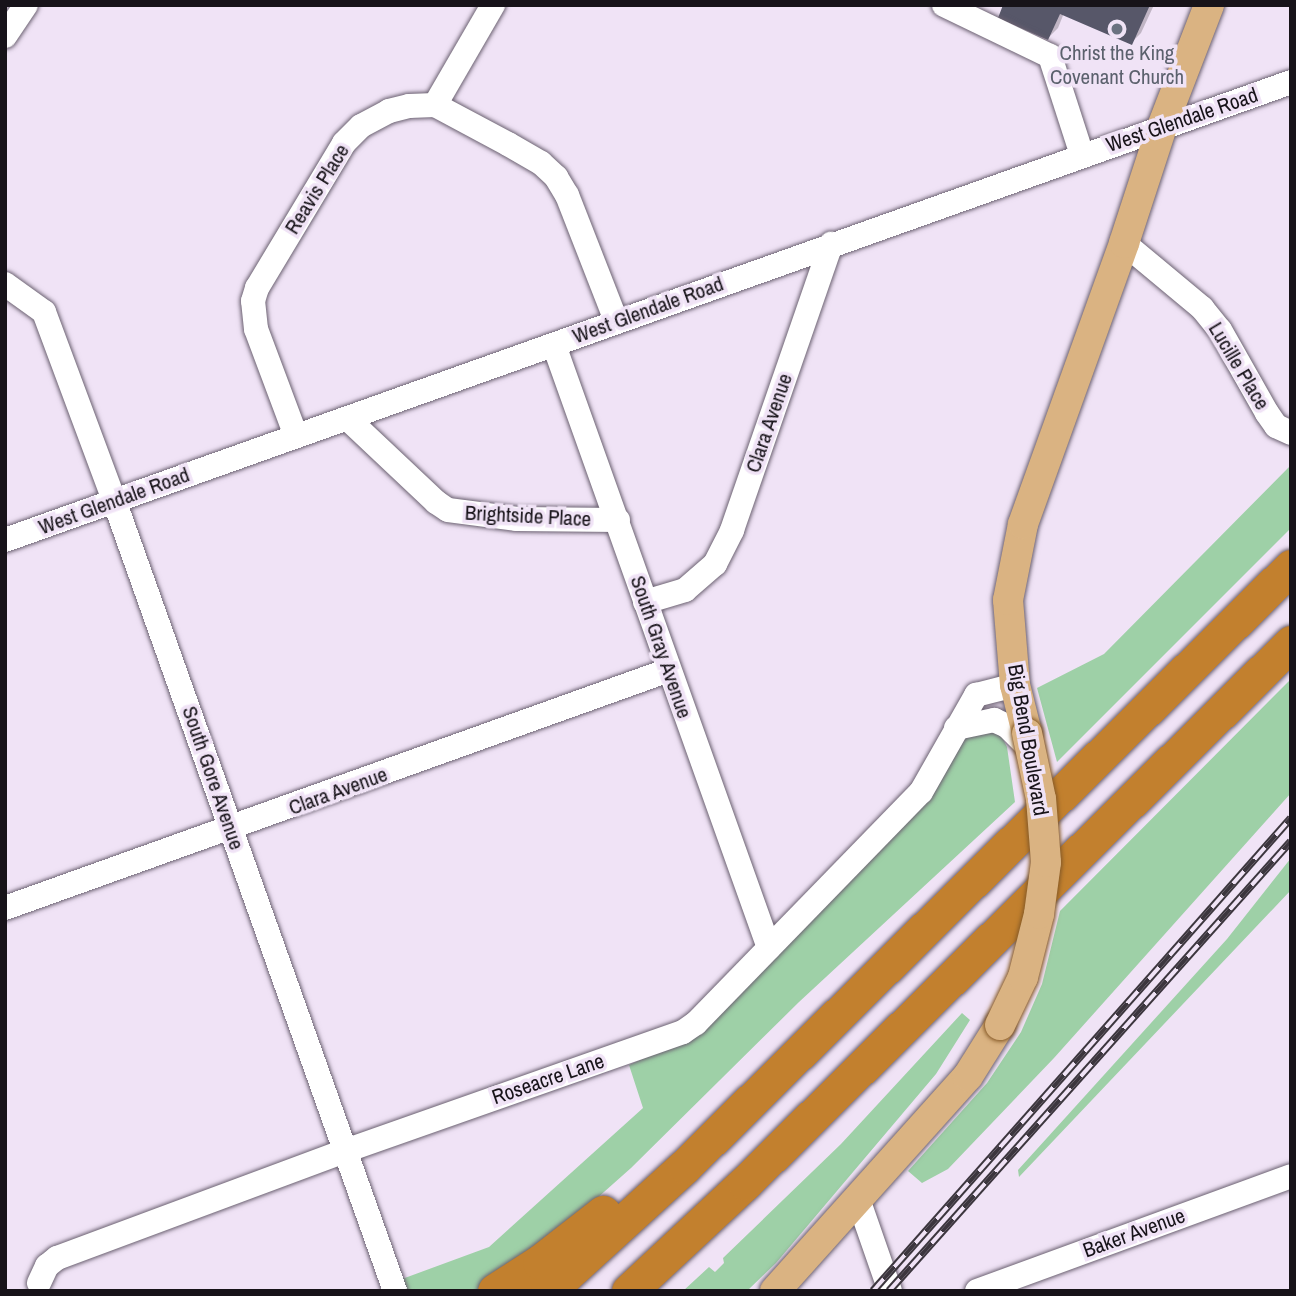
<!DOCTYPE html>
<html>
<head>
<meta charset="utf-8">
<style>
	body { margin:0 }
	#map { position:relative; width:1296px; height:1296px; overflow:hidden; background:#f0e3f6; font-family:"Archivo Narrow",sans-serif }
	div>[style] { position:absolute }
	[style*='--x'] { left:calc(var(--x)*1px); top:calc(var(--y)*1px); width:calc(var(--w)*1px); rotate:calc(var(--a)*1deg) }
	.green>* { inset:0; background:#9ed0a7 }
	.shadow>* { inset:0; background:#0003 }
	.building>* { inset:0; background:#575769 }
	.roads { filter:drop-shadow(0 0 2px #6b6171) drop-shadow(0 0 2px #6b6171) }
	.minor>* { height:24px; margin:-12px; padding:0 12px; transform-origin:12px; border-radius:12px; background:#fff }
	.major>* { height:30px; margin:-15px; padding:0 15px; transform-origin:15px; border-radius:15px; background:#dab382 }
	.highway>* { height:35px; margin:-17.5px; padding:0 17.5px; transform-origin:17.5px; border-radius:17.5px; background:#c2802e }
	.rail>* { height:8px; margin-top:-4px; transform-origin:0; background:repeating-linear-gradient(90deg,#f0e3f6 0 16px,#3c363e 0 32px); box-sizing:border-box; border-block:2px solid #3c363e }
	.bridges { filter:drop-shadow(0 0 2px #865a27) drop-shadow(0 0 2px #865a27) }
	.major-bridge>* { height:30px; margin:-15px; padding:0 15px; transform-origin:15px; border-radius:15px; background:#dab382 }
	.dots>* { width:19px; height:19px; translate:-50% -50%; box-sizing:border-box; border:4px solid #f0e3f6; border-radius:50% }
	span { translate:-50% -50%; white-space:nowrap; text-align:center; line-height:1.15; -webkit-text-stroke:7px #f0e3f6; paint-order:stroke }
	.worship-label { font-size:21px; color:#5b616d }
	.street-label { font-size:21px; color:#171319 }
	.frame { position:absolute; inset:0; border:7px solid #171319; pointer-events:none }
</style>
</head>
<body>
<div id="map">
	<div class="green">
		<i style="clip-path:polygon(1291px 465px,1291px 528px,1057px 762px,1037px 688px,1104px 654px)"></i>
		<i style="clip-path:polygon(1291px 679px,1291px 793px,1054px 1058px,948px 1169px,922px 1183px,908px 1171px,987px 1083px,1021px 1032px,1042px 984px,1060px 911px)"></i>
		<i style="clip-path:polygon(985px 727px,1002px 737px,1007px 747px,1015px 802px,799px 1002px,631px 1168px,533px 1255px,479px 1291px,407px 1291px,402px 1279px,489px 1247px,643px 1108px,629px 1065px,682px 1041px,962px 740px)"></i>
		<i style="clip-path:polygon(1291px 858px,1291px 890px,1019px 1177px,1018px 1170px,1227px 939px)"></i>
		<i style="clip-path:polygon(962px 1013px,970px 1020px,936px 1074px,776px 1263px,747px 1291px,683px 1291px,709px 1267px,715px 1272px,724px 1263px,723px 1258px,841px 1144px)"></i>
	</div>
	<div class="shadow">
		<i style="clip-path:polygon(1005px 5px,1154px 5px,1141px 33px,1131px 43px,1064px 13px,1058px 28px,1048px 38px)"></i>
	</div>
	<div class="building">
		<i style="clip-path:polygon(1003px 5px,1150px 5px,1132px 45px,1060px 14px,1048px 40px,998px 18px)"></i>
	</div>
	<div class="roads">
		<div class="minor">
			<i style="--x:944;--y:5;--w:118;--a:25.7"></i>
			<i style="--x:1050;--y:56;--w:104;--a:72.1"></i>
			<i style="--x:5;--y:36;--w:37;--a:-56"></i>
			<i style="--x:435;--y:105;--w:83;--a:28.1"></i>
			<i style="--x:508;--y:144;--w:38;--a:30"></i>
			<i style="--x:541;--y:163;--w:21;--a:43"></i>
			<i style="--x:556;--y:177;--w:21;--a:59"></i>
			<i style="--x:567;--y:195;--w:135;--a:68.7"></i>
			<i style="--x:1124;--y:243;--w:102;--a:39.8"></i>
			<i style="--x:1202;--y:308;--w:28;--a:51"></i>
			<i style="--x:1220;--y:330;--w:95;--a:60.5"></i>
			<i style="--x:1267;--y:413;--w:16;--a:55"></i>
			<i style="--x:1276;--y:426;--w:17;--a:25"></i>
			<i style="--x:5;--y:284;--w:48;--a:35.7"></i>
			<i style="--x:44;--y:312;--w:201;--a:69.6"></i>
			<i style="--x:114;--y:500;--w:839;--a:70.44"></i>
			<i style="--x:554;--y:345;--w:640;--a:70.38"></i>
			<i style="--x:348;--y:419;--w:121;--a:43.3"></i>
			<i style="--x:436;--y:502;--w:14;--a:34"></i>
			<i style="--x:448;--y:510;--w:70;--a:7.4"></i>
			<i style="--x:517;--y:519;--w:101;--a:0.6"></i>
			<i style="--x:296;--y:436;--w:114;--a:-110.5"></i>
			<i style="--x:256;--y:329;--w:28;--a:-96"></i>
			<i style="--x:253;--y:301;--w:14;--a:-73"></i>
			<i style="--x:257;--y:288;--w:169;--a:-59"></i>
			<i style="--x:344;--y:143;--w:24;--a:-45"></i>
			<i style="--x:361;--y:126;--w:32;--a:-28"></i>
			<i style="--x:389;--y:111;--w:21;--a:-14"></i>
			<i style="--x:409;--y:106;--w:26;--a:-2"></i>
			<i style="--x:435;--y:105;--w:116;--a:-59.9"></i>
			<i style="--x:5;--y:540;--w:1365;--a:-19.6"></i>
			<i style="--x:645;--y:602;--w:42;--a:-16.7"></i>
			<i style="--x:685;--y:590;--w:40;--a:-41"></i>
			<i style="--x:715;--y:564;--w:38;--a:-63"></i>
			<i style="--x:732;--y:530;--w:303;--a:-70.9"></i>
			<i style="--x:956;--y:728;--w:39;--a:-12"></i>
			<i style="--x:994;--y:720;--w:14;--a:25"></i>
			<i style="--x:1007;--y:726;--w:34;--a:45"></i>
			<i style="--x:5;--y:908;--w:705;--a:-19.72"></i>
			<i style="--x:858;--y:1199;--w:97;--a:70.8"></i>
			<i style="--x:39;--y:1283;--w:19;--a:-65"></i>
			<i style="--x:47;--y:1266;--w:13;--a:-39"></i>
			<i style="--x:57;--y:1258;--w:307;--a:-20.4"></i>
			<i style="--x:345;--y:1151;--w:358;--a:-19.4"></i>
			<i style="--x:683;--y:1032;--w:16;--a:-35"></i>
			<i style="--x:696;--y:1023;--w:322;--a:-45.8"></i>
			<i style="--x:921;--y:792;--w:112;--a:-60.4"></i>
			<i style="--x:976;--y:695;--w:40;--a:-14.4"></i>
			<i style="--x:977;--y:1291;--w:334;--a:-20.1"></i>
		</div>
		<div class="major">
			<i style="--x:1027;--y:733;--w:49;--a:-104"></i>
			<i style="--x:1015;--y:685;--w:85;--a:-94.7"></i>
			<i style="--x:1008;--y:600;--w:77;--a:-78.8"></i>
			<i style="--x:1023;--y:524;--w:299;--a:-70.2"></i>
			<i style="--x:1124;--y:243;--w:122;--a:-71.9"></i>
			<i style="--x:1162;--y:127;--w:131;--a:-68.9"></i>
			<i style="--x:775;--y:1291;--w:289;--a:-48.1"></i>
			<i style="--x:968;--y:1076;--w:60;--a:-57.9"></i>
		</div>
		<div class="highway">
			<i style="--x:495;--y:1291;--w:54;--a:-32.8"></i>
			<i style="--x:540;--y:1262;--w:80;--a:-37.9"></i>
			<i style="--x:548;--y:1291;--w:185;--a:-42.4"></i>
			<i style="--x:685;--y:1166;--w:852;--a:-44.67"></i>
			<i style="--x:629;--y:1291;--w:158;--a:-43"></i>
			<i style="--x:745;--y:1183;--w:768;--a:-44.68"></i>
		</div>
	</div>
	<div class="rail">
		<i style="--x:873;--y:1291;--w:631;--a:-48.53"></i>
		<i style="--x:889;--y:1291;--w:603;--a:-48.22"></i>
	</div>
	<div class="bridges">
		<div class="major-bridge">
			<i style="--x:1000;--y:1025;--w:53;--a:-64.4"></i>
			<i style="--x:1023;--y:977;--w:65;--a:-75.7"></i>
			<i style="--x:1039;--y:914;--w:52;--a:-82.3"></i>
			<i style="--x:1046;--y:862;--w:63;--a:-94.5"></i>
			<i style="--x:1041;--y:799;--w:67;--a:-102"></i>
		</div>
	</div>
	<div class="dots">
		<i style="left:1117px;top:29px;background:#6b7280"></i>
	</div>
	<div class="worship-label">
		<span style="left:1117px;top:65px">Christ the King<br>Covenant Church</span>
	</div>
	<div class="street-label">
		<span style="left:1182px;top:120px;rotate:-19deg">West Glendale Road</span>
		<span style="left:317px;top:189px;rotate:-58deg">Reavis Place</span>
		<span style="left:648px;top:310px;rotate:-20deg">West Glendale Road</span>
		<span style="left:1239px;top:366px;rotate:59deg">Lucille Place</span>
		<span style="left:769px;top:423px;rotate:-71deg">Clara Avenue</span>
		<span style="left:114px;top:501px;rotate:-20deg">West Glendale Road</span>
		<span style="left:528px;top:516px;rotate:3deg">Brightside Place</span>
		<span style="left:661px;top:647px;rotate:71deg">South Gray Avenue</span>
		<span style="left:1028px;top:740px;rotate:80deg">Big Bend Boulevard</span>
		<span style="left:213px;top:778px;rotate:71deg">South Gore Avenue</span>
		<span style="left:338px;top:791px;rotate:-20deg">Clara Avenue</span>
		<span style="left:548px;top:1079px;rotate:-19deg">Roseacre Lane</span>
		<span style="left:1134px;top:1233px;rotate:-20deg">Baker Avenue</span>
	</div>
	<div class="frame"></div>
</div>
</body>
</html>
